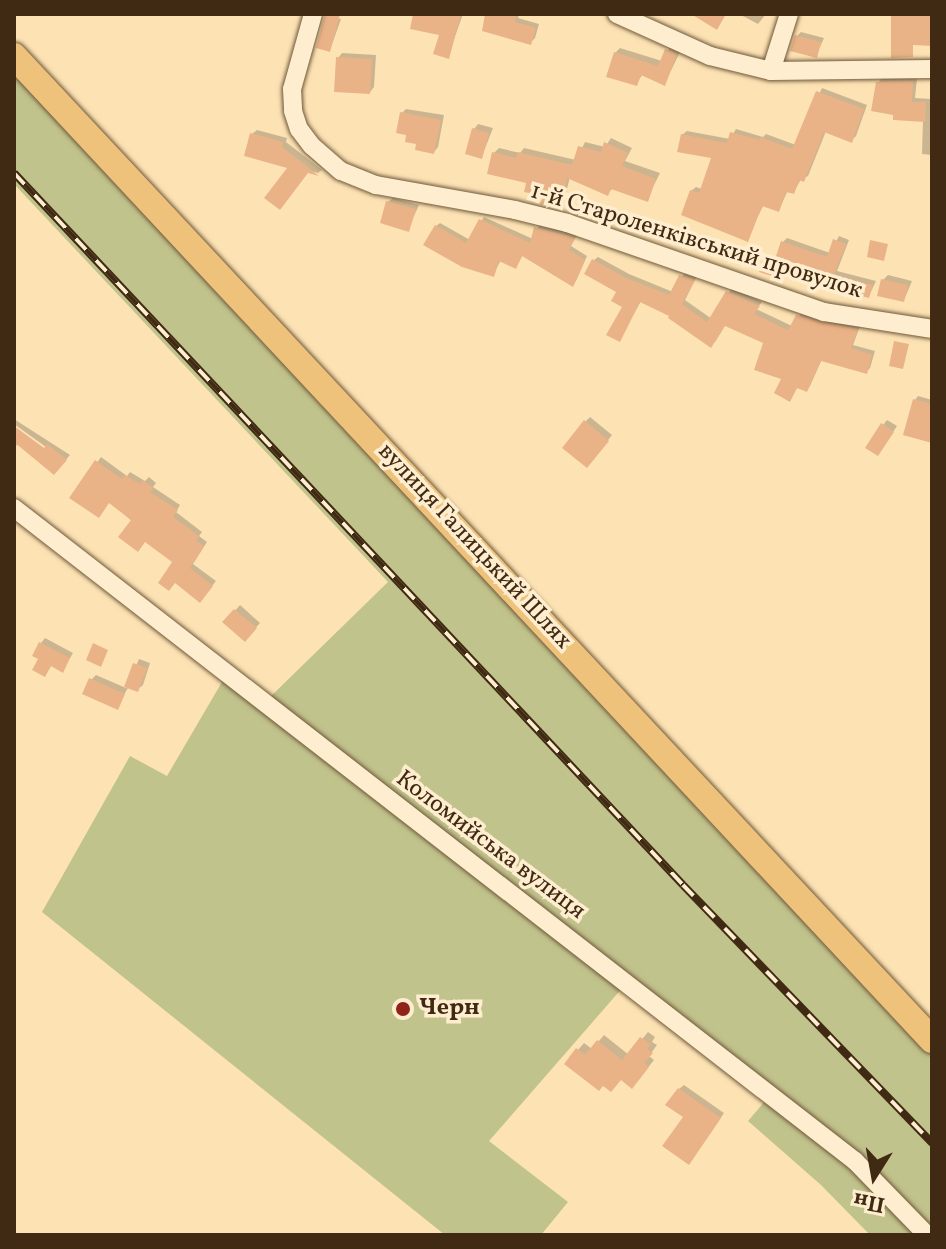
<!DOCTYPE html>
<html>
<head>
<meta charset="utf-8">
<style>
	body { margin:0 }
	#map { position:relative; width:946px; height:1249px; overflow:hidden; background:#fde3b4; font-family:Vollkorn,serif }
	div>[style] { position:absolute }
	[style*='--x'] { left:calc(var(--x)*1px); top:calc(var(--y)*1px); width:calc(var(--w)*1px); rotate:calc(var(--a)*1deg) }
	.green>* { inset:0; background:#c1c38c }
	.shadow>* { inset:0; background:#0003 }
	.building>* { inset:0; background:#eab387 }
	.roads { filter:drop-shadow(0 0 2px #6f583b) drop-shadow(0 0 2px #6f583b) }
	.minor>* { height:18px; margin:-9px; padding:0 9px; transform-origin:9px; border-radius:9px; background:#feedce }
	.highway>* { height:26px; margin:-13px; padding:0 13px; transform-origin:13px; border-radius:13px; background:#eec27a }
	.rail>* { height:8px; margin-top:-4px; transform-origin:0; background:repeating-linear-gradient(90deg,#feedce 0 15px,#402a13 0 30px); box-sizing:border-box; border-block:2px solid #402a13 }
	.dots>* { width:22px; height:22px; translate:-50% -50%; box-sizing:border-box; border:4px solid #feedce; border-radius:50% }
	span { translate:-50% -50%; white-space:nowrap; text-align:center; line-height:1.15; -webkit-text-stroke:7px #feedce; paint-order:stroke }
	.street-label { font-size:24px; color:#402a13 }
	.poi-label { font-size:24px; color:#402a13; font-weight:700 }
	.left { translate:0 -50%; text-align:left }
	.frame { position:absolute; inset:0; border:16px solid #402a13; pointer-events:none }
	.north { position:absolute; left:834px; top:1137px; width:80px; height:80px; -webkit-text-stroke:6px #feedce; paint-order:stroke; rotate:191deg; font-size:22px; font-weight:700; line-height:32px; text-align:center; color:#402a13 }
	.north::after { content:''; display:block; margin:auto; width:28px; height:36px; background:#402a13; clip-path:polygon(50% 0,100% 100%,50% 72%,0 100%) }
</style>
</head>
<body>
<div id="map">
	<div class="green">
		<i style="clip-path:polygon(14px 48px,932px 1031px,932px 1235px,870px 1235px,821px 1185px,748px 1121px,765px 1101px,624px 986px,489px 1141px,568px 1202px,541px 1235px,445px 1235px,42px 912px,130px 756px,167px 776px,229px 670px,268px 699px,388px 582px,14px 184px)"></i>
	</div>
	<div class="shadow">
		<i style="clip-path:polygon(415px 14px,463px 14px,448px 56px,441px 34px)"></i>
		<i style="clip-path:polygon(487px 14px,519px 14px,518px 18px,539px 24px,535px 38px,530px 43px)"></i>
		<i style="clip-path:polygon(739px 14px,766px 14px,758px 24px)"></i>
		<i style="clip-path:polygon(330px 16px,341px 19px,330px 50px)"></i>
		<i style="clip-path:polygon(801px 32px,824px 38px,816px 56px,797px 36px)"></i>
		<i style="clip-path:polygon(671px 45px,681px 50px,665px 83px,643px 74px,636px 84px,615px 53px,620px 48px,662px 61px)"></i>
		<i style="clip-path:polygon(342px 53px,376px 55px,374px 87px,370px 92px,338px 58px)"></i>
		<i style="clip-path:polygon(882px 78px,917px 78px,915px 98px,932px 99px,932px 155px,922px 154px,923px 119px,895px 113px,878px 83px)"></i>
		<i style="clip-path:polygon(822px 88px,867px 105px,856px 136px,852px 140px,826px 131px,808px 176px,801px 179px,794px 192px,788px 190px,779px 210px,764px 204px,747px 239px,691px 191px,696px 187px,702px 189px,713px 157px,682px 135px,687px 131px,730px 139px,736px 129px,763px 137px,766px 134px,796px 145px)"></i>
		<i style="clip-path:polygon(406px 109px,444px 115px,438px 147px,434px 152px,418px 142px,402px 113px)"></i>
		<i style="clip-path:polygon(478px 124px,493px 128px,482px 156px,474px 129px)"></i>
		<i style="clip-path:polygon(257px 130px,287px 138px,286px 142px,322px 170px,318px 173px,291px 166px,252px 134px)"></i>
		<i style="clip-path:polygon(611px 138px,632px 148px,625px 161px,660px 173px,647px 199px,614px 187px,608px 193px,570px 177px,564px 201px,559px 207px,494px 153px,499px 148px,520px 153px,524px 148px,576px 160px,585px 142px,605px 147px)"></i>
		<i style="clip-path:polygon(393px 198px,419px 205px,408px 229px,388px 202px)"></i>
		<i style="clip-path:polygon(484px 217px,533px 239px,539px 225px,577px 235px,571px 246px,587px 256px,576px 281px,572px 284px,523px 255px,516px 266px,501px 260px,493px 275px,436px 226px,440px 223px,470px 240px)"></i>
		<i style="clip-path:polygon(839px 236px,849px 240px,837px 271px,876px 281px,869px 296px,816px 269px,783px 242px,787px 238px,830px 253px)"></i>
		<i style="clip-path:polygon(598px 257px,629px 274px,673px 292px,685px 272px,697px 276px,685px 300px,712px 319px,732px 288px,762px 302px,756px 309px,792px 326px,802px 312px,860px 326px,853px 345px,875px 351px,870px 368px,866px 372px,822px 359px,810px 386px,806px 390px,798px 386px,790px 399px,784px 378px,766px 342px,726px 324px,715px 342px,672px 315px,641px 301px,619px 340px,625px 306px,619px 291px,594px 260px)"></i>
		<i style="clip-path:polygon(888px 275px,912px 281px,904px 300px,883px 280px)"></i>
		<i style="clip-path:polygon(918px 396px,932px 400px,932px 441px,915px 400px)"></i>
		<i style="clip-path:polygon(590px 417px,612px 435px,592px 461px,585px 422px)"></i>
		<i style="clip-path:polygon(14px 419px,70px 455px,59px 468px,18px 443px,14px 449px,14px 429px,51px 455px,53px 452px,14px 424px)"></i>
		<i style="clip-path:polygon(887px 420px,897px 426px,882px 449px,883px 425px)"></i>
		<i style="clip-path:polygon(101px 457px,127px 476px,130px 472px,145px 481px,149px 477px,156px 483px,153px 487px,180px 505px,176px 512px,202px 532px,199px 536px,207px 542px,193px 564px,216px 581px,204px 596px,176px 581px,175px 561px,110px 501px,72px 497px)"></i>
		<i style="clip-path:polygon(240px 605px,260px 623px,245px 639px,225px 622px)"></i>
		<i style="clip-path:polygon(45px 638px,73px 653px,63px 670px,52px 665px,44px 675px,41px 643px)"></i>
		<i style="clip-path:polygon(139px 659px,150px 663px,143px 685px,138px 689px,129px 686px,117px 707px,91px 680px,96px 675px,126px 688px)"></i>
		<i style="clip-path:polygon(648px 1032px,655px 1037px,652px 1042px,657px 1045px,649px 1056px,654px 1060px,638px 1080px,566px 1064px,584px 1043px,592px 1049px,604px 1035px,629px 1055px)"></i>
		<i style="clip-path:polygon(684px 1085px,724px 1113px,693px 1158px,679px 1089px)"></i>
	</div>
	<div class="building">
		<i style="clip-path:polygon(325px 14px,340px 14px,330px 52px,316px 48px)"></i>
		<i style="clip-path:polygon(413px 14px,461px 14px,449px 59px,433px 54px,439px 35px,410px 29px)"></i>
		<i style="clip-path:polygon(485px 14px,517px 14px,515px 22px,536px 28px,531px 45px,482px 31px)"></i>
		<i style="clip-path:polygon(691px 14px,726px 14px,717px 30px)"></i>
		<i style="clip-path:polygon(891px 14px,932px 14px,932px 46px,913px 45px,913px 57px,891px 58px)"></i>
		<i style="clip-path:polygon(795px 35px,821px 42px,817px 58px,790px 51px)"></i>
		<i style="clip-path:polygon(665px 49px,677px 54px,665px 86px,641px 75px,637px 86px,606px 77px,614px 52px,658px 66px)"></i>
		<i style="clip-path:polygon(336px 57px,372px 59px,370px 94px,334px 92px)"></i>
		<i style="clip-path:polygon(913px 81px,912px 102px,926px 102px,925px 122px,893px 120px,893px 115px,871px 111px,876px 82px)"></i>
		<i style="clip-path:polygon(816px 91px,864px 109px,852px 143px,824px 132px,804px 182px,799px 180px,794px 194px,786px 192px,779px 212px,762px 206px,748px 242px,681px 215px,690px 190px,699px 193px,711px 158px,677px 152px,681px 134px,727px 143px,730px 132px,759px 140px,760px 137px,792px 149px)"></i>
		<i style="clip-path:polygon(400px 112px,441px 120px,434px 154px,415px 150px,416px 144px,405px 142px,406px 135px,396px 133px)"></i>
		<i style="clip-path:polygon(472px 128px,489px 133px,482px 159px,465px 154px)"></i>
		<i style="clip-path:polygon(250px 133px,283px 142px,282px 147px,319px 176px,308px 173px,280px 210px,264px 198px,287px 168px,244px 156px)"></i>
		<i style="clip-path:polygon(604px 142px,628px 153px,622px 166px,656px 179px,648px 202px,611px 189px,608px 196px,567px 178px,560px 209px,540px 204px,543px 196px,524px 192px,526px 183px,487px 174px,492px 152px,516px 158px,518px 152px,572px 165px,578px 146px,601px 152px)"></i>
		<i style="clip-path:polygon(386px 201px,416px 209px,409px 232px,380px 223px)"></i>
		<i style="clip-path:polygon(479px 219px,530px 243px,534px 227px,575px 238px,569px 250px,585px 260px,573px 287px,522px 256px,516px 269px,499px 261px,494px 277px,462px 267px,423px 245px,435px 225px,466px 243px)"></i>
		<i style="clip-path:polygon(833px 239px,846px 244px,834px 275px,873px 285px,869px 298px,810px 283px,813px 270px,776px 256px,781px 241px,827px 257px)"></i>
		<i style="clip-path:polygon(870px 240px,888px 244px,884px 261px,867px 257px)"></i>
		<i style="clip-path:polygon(763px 258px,776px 261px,772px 276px,759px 272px)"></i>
		<i style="clip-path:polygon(592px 259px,624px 277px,669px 295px,679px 275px,695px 280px,682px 304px,707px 322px,726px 291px,760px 306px,754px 314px,788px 330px,796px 315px,858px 329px,851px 348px,872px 355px,867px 374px,821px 361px,807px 392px,797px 388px,790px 402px,774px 393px,781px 379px,754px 370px,763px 343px,725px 326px,711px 348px,668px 318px,669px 316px,640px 302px,620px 342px,606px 335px,622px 307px,611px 301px,616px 292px,584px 274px)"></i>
		<i style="clip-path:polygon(881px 279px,908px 285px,904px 302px,877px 296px)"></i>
		<i style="clip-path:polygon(894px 341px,909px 344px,903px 369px,889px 366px)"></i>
		<i style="clip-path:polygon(913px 399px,932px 404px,932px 443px,903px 435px)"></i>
		<i style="clip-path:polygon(584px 420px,609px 441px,587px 468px,562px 448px)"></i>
		<i style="clip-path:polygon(881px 423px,894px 432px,878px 456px,865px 448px)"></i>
		<i style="clip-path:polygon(14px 426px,44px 448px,47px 444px,67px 460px,54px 475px,14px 442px)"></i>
		<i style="clip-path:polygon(95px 460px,122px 479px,125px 475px,140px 484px,143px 480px,153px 488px,150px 492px,178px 510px,173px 517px,199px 536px,196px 541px,204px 546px,190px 568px,213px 586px,200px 603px,175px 583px,169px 591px,158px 583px,172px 562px,145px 542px,138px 552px,118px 537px,131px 520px,109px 503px,99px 518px,69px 498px)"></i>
		<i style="clip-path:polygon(234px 609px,257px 628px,245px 642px,222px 622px)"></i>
		<i style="clip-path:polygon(39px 642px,70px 658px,63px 673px,51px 666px,45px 677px,32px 670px,38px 659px,32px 656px)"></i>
		<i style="clip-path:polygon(93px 643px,108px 650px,101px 667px,86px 660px)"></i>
		<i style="clip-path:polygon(133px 663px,147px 668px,138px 692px,124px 687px)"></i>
		<i style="clip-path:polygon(89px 678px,125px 694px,118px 710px,82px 694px)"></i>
		<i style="clip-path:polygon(640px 1037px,651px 1044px,647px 1049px,653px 1053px,644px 1063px,649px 1067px,632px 1089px,621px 1080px,611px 1092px,603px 1086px,599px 1091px,564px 1064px,576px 1048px,585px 1055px,597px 1040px,622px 1060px)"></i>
		<i style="clip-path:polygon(678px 1088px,721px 1118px,689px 1165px,662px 1146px,683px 1117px,665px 1105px)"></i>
	</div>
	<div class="roads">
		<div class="minor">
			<i style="--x:313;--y:14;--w:78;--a:105.6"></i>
			<i style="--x:292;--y:89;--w:22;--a:87"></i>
			<i style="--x:293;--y:111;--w:19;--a:72"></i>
			<i style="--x:299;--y:129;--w:21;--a:53"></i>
			<i style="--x:312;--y:146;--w:38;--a:41"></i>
			<i style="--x:341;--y:171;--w:38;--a:22"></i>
			<i style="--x:376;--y:185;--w:141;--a:10.2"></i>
			<i style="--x:515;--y:210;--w:54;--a:14"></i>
			<i style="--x:567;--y:223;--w:272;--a:19.1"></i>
			<i style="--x:824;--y:312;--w:109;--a:8.9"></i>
			<i style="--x:617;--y:14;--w:102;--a:24.3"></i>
			<i style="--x:710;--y:56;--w:63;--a:13.8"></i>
			<i style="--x:771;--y:71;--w:60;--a:-72.5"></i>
			<i style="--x:771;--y:71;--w:161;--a:-0.7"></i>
			<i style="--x:14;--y:508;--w:1065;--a:37.83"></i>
			<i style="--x:855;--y:1161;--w:103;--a:45.8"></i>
		</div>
		<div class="highway">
			<i style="--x:14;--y:56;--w:1346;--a:46.99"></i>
		</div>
	</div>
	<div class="rail">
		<i style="--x:14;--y:173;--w:977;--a:46.78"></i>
		<i style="--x:683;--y:885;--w:359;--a:46"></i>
	</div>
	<div class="dots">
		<i style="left:403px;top:1009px;background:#8f2418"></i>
	</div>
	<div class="street-label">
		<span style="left:696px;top:242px;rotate:17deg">1-й Староленківський провулок</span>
		<span style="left:474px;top:547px;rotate:47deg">вулиця Галицький Шлях</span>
		<span style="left:490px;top:846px;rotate:37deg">Коломийська вулиця</span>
	</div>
	<div class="poi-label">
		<span class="left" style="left:419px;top:1009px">Черн</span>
	</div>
	<div class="frame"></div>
	<div class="north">Пн</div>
</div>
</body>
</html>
